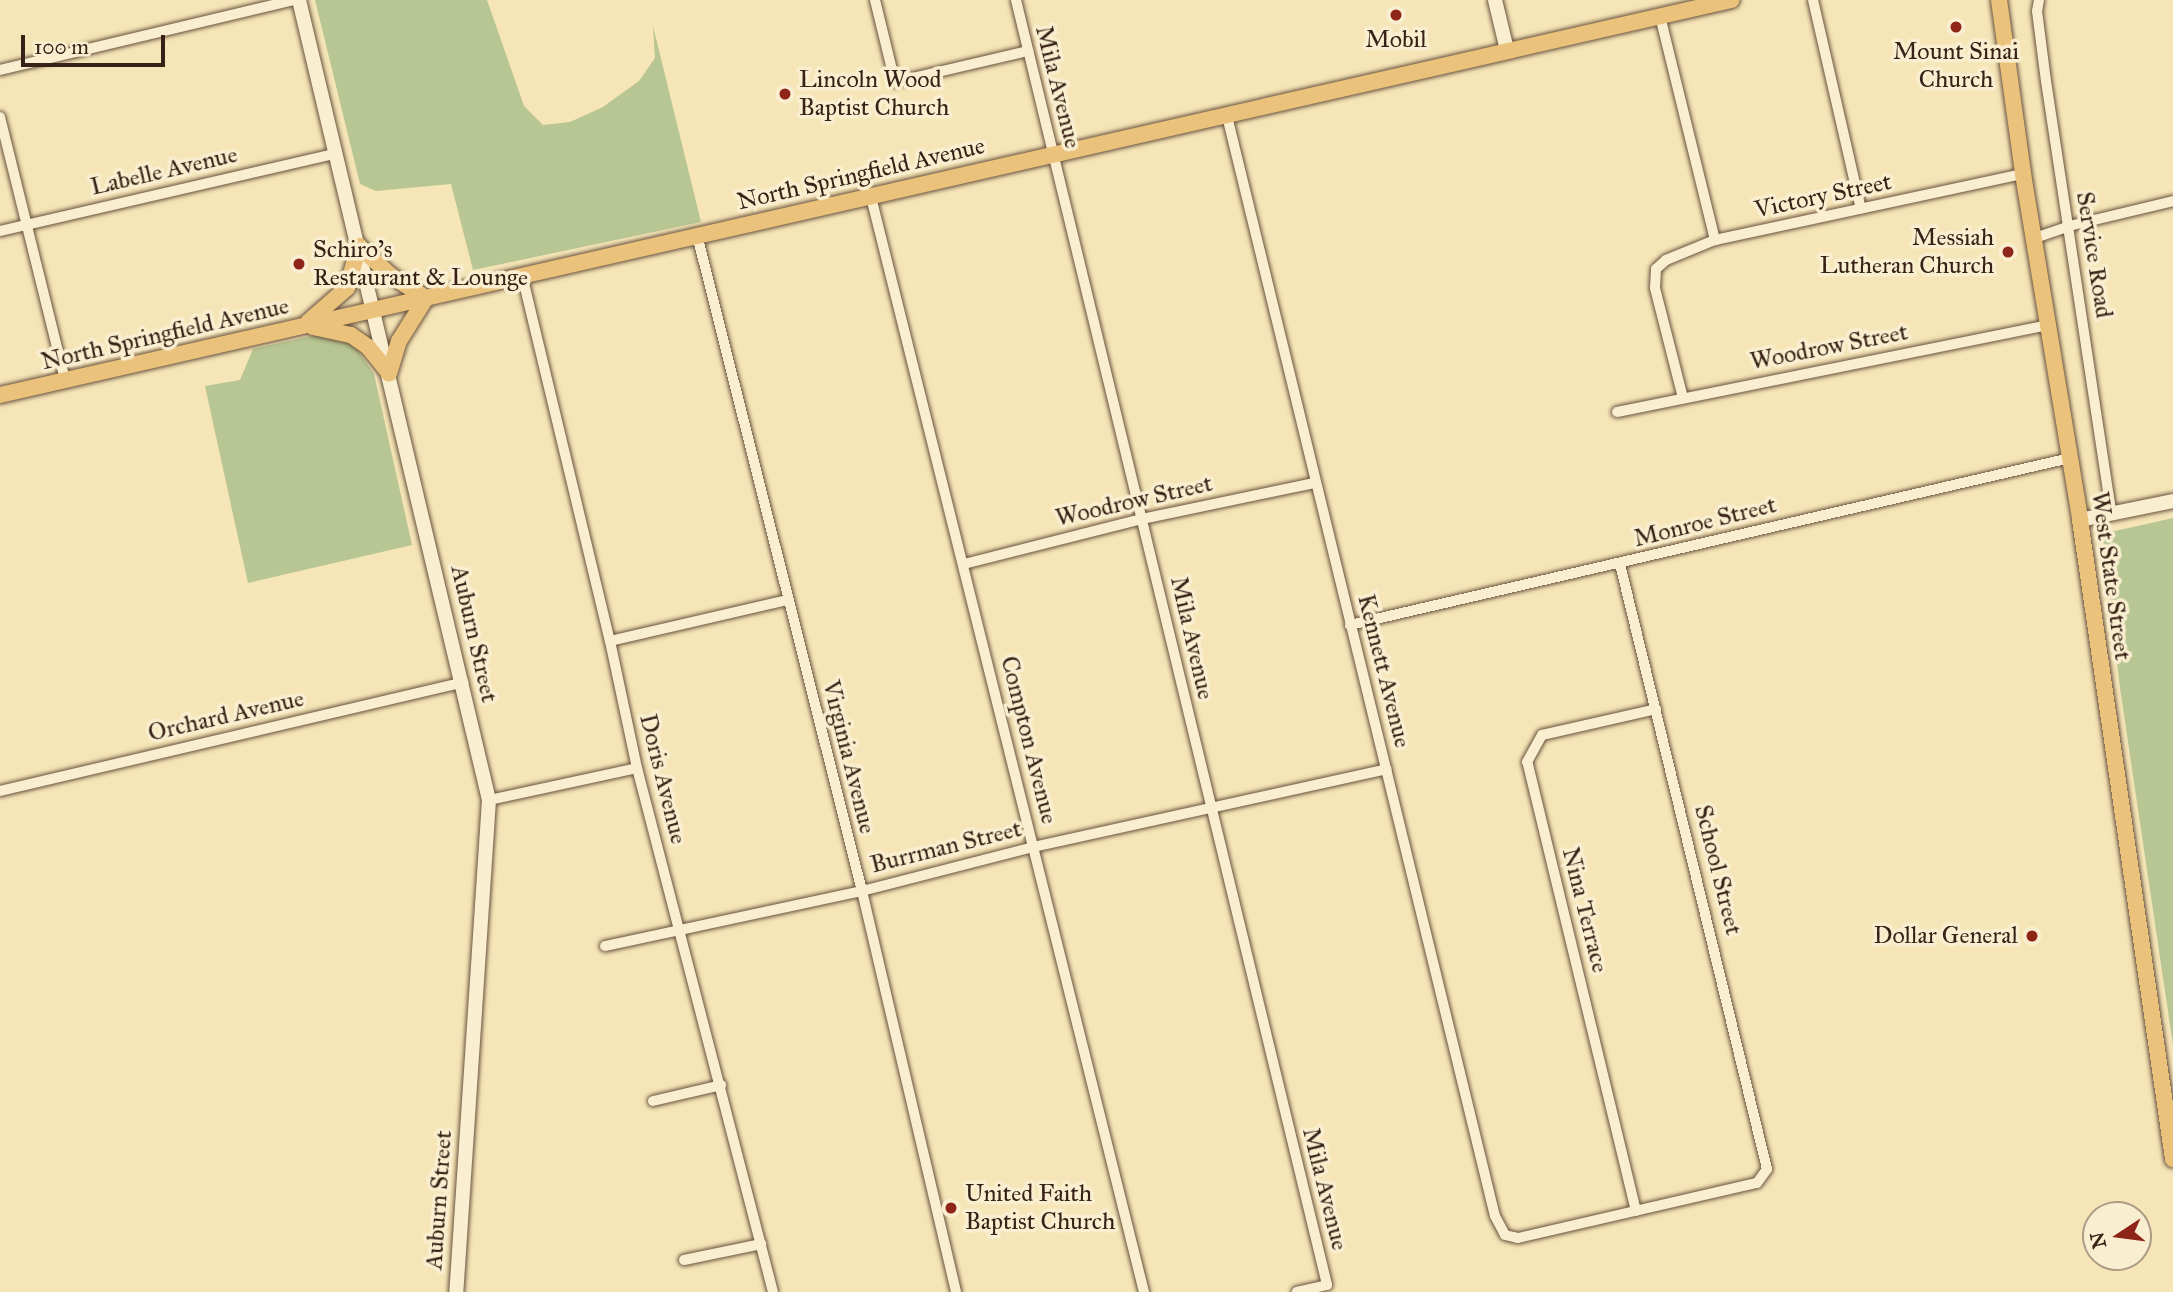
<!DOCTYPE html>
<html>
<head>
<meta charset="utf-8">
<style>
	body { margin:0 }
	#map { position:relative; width:2173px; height:1292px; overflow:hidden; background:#f6e5b7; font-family:"IM FELL Great Primer",serif }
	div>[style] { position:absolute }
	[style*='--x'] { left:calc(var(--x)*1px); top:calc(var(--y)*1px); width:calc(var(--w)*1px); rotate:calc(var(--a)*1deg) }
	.green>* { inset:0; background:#b7c692 }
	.roads { filter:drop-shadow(0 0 2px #68523e) drop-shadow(0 0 2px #68523e) }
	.street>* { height:10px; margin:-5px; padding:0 5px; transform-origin:5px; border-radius:5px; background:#f9eed0 }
	.secondary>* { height:14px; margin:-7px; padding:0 7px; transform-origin:7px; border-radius:7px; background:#f9eed0 }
	.primary>* { height:16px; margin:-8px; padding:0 8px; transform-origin:8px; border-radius:8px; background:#ebc27c }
	.dots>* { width:19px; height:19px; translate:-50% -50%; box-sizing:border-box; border:4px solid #f9eed0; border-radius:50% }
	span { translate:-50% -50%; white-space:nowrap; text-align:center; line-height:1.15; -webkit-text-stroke:7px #f9eed0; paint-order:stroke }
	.poi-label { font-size:24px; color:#382116 }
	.left { translate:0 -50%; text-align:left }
	.right { translate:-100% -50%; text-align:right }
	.street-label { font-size:24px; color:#382116 }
	.north { position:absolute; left:2082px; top:1201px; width:70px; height:70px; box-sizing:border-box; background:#f9eed0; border:2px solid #ac9c86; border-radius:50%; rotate:257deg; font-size:19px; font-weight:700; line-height:28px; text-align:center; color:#382116 }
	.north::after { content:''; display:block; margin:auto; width:24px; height:32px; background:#8f2418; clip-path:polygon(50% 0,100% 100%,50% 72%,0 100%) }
	.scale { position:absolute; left:21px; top:35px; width:144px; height:32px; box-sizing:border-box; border:4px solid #382116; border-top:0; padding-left:9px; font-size:21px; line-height:24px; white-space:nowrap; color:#382116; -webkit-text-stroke:5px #f9eed0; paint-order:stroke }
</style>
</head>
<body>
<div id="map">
	<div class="green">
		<i style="clip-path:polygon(315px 0,487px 0,524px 106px,543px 125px,570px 122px,603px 107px,639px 81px,655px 58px,653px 26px,701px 222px,473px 270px,451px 184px,376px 191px,360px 184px)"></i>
		<i style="clip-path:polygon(316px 335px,347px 340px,357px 349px,374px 374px,412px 545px,248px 583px,205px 386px,240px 380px,253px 349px)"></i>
		<i style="clip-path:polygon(2173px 518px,2173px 1045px,2120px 688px,2102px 534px)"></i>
	</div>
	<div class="roads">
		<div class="street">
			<i style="--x:875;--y:0;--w:84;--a:76.3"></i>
			<i style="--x:895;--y:82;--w:137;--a:-13.1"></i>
			<i style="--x:1016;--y:0;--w:1322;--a:76.39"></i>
			<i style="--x:1327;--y:1285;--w:31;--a:167"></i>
			<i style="--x:1813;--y:0;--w:214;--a:77.1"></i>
			<i style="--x:2039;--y:0;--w:11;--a:100"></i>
			<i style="--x:2037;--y:11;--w:71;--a:82.7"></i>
			<i style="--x:2046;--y:81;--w:439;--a:81.4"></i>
			<i style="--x:1660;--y:16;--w:231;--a:76.2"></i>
			<i style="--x:0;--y:70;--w:302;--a:-13.4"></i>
			<i style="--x:1227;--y:116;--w:1132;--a:76.31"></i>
			<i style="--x:1495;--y:1216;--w:21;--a:62"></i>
			<i style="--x:1505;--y:1235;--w:13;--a:13"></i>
			<i style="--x:1518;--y:1238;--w:245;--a:-13"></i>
			<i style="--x:1757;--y:1183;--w:17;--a:-54"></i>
			<i style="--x:1767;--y:1169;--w:623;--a:-103.66"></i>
			<i style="--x:0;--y:117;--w:271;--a:76.1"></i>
			<i style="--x:871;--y:197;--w:1129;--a:76"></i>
			<i style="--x:0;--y:231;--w:346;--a:-13"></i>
			<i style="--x:697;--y:235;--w:676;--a:75.88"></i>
			<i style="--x:862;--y:891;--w:412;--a:76.8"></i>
			<i style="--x:2035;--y:238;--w:36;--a:-19"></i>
			<i style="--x:2069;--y:226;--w:107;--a:-13.5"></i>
			<i style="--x:522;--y:275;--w:376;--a:76.5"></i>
			<i style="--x:610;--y:641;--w:130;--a:78"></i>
			<i style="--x:637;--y:768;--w:541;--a:75.45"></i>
			<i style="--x:1683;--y:398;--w:114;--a:-104.3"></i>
			<i style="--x:1655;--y:288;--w:19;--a:-87"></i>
			<i style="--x:1656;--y:269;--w:13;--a:-42"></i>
			<i style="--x:1666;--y:260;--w:53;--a:-22.2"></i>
			<i style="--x:1715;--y:240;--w:315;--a:-12.1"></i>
			<i style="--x:1617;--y:412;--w:442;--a:-11.4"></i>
			<i style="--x:964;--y:564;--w:184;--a:-14.2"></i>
			<i style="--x:1142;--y:519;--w:176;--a:-11.8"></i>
			<i style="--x:1350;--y:625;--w:739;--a:-13.06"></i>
			<i style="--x:610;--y:641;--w:183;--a:-13"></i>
			<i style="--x:0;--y:791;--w:476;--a:-13.2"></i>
			<i style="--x:489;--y:800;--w:151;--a:-12.2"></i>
			<i style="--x:605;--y:946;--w:263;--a:-12.1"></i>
			<i style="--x:862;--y:891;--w:177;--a:-14.4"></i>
			<i style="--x:1033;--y:847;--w:362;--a:-12.4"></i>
			<i style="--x:653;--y:1101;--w:70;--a:-13.2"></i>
			<i style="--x:1636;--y:1211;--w:462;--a:-103.6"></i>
			<i style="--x:1527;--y:762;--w:31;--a:-61"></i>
			<i style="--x:1542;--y:735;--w:117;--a:-12.8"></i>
			<i style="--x:684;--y:1260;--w:79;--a:-11.7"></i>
		</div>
		<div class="secondary">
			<i style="--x:299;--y:0;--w:822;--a:76.64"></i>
			<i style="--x:489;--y:800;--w:493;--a:93.8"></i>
			<i style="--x:1495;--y:0;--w:51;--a:76.5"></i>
			<i style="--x:2080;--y:520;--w:95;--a:-11.5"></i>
		</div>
		<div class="primary">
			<i style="--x:1999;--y:0;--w:176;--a:82.1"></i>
			<i style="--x:2023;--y:174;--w:351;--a:80.6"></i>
			<i style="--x:2080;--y:520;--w:646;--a:81.72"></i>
			<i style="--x:359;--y:246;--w:42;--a:43.1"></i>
			<i style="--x:390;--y:275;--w:43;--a:32.6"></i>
			<i style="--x:426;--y:298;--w:51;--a:122.1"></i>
			<i style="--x:399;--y:341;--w:34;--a:107"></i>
			<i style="--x:308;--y:322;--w:52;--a:-41.1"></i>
			<i style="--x:347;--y:288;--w:44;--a:-74.1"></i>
			<i style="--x:313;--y:327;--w:39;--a:12"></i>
			<i style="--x:351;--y:335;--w:21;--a:35"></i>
			<i style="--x:368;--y:347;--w:33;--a:51"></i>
			<i style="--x:0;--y:395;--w:1776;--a:-12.85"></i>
		</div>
	</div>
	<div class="dots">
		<i style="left:1396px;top:15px;background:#8f2418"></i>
		<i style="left:1956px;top:27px;background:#8f2418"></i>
		<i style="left:785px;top:94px;background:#8f2418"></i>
		<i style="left:2008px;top:252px;background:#8f2418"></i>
		<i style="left:299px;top:264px;background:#8f2418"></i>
		<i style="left:2032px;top:936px;background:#8f2418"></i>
		<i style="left:951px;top:1208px;background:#8f2418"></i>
	</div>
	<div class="poi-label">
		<span style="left:1396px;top:40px">Mobil</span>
		<span style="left:1956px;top:66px">Mount Sinai<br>Church</span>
		<span class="left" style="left:799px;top:94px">Lincoln Wood<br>Baptist Church</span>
		<span class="right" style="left:1994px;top:252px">Messiah<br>Lutheran Church</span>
		<span class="left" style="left:313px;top:264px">Schiro's<br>Restaurant &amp; Lounge</span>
		<span class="right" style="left:2018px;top:936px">Dollar General</span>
		<span class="left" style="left:965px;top:1208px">United Faith<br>Baptist Church</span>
	</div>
	<div class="street-label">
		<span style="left:1058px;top:87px;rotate:76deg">Mila Avenue</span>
		<span style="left:164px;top:171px;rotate:-13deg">Labelle Avenue</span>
		<span style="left:861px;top:174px;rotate:-13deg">North Springfield Avenue</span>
		<span style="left:1823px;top:196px;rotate:-12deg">Victory Street</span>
		<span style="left:2094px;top:255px;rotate:81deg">Service Road</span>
		<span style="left:165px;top:334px;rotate:-13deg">North Springfield Avenue</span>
		<span style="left:1829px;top:347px;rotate:-11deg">Woodrow Street</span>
		<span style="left:1134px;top:501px;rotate:-13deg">Woodrow Street</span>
		<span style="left:1705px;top:522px;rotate:-14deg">Monroe Street</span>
		<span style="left:2111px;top:576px;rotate:82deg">West State Street</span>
		<span style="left:474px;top:634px;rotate:77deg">Auburn Street</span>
		<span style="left:1192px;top:638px;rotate:77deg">Mila Avenue</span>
		<span style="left:1384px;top:671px;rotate:76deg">Kennett Avenue</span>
		<span style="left:226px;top:716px;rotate:-13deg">Orchard Avenue</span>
		<span style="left:1029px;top:740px;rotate:76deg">Compton Avenue</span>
		<span style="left:849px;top:757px;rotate:76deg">Virginia Avenue</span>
		<span style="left:663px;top:779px;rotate:76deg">Doris Avenue</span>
		<span style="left:946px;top:847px;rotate:-14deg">Burrman Street</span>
		<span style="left:1718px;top:870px;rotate:76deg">School Street</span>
		<span style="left:1585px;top:910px;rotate:76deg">Nina Terrace</span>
		<span style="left:1325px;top:1189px;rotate:76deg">Mila Avenue</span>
		<span style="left:439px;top:1200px;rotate:-86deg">Auburn Street</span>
	</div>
	<div class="north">N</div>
	<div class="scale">100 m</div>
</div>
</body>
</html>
